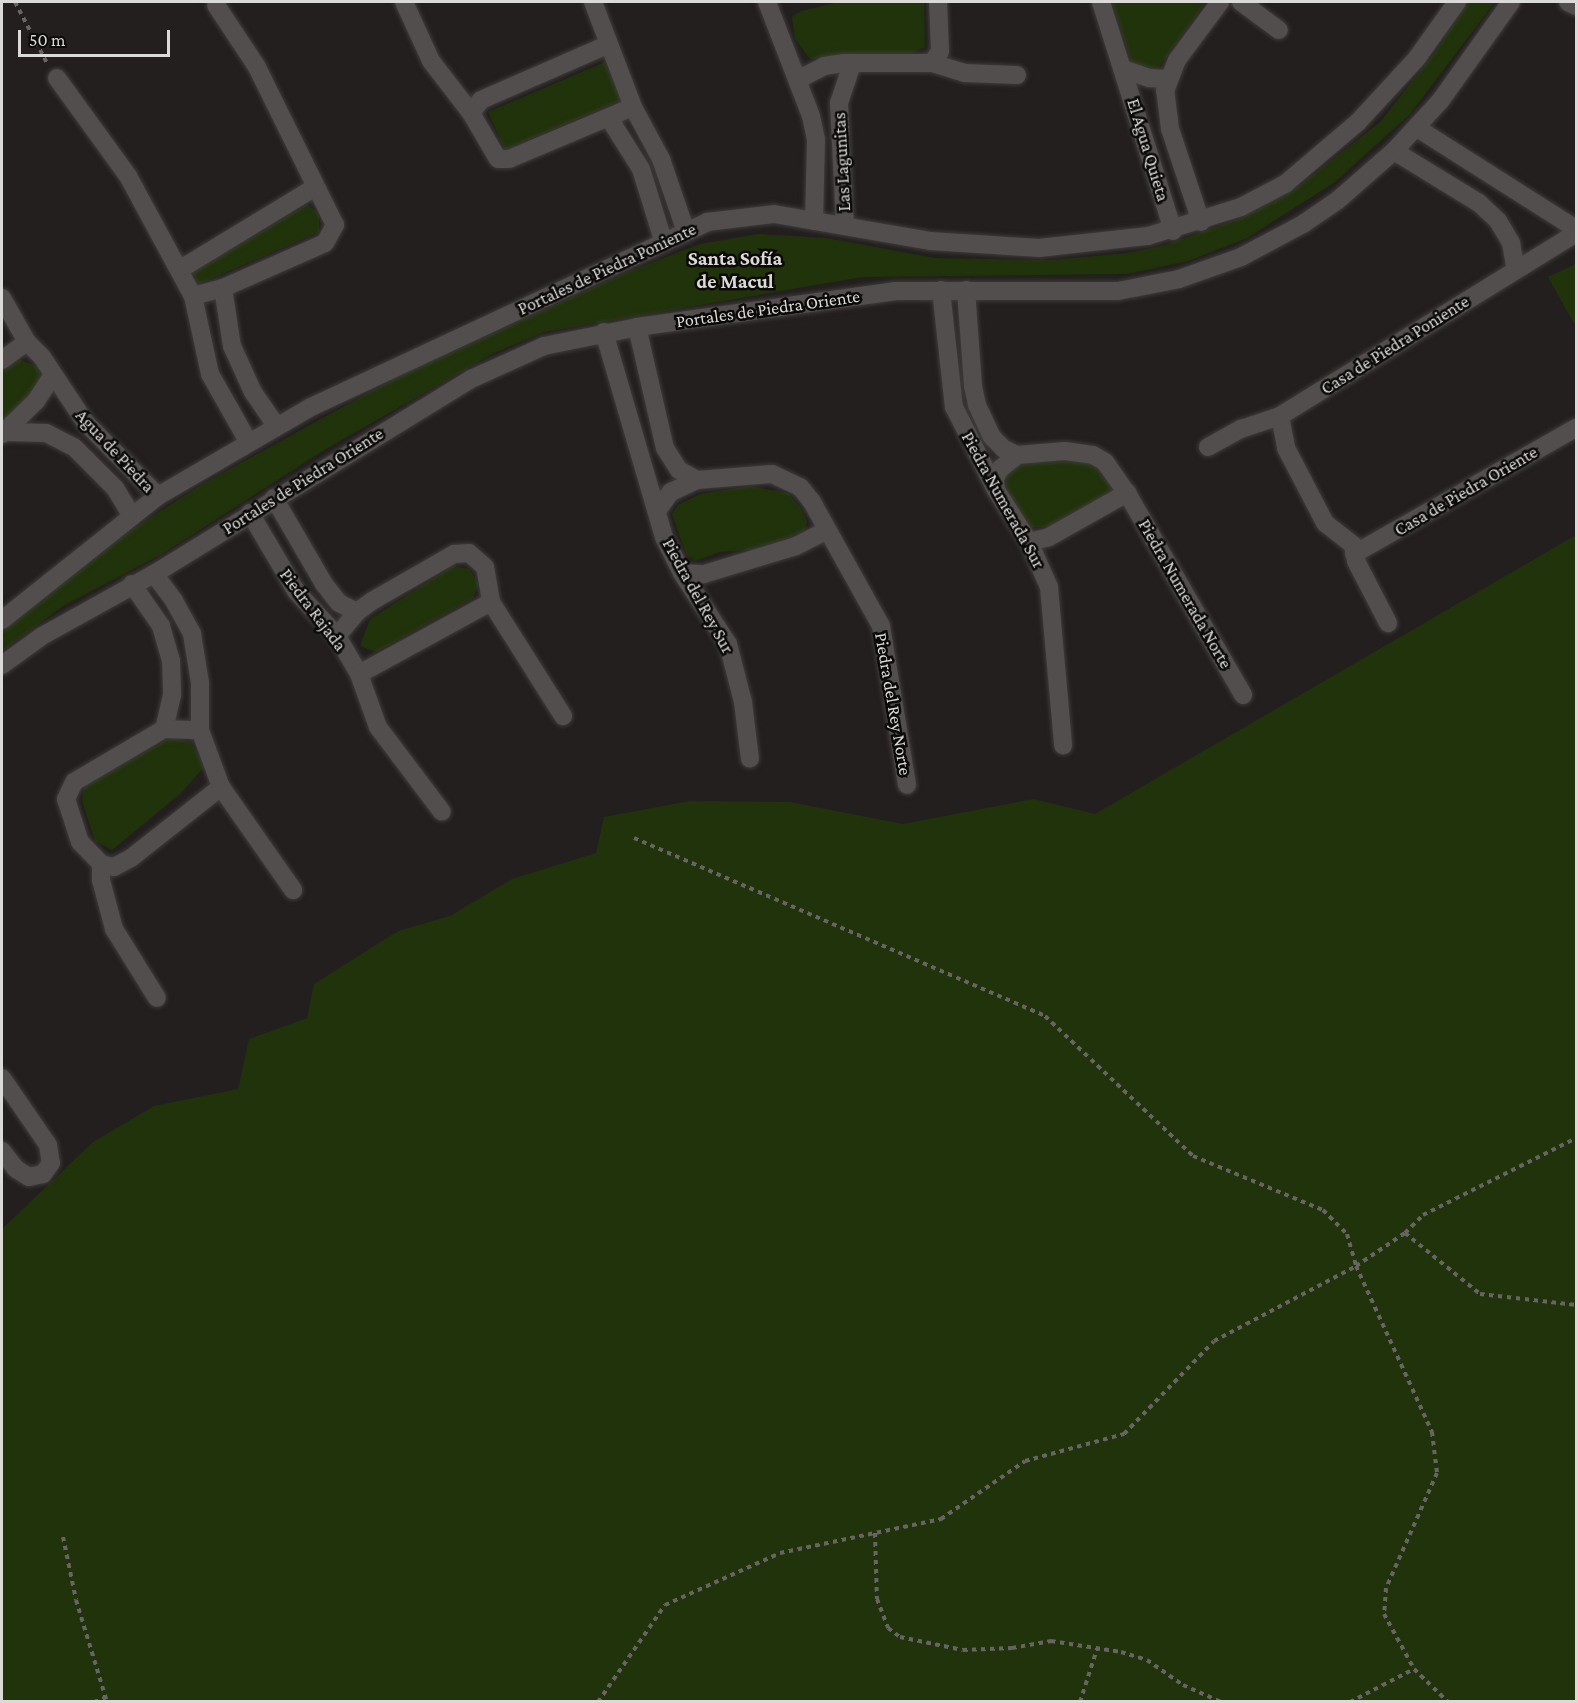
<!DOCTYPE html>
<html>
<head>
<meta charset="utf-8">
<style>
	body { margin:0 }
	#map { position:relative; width:1578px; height:1703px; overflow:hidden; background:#231f1e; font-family:"Crimson Pro",serif }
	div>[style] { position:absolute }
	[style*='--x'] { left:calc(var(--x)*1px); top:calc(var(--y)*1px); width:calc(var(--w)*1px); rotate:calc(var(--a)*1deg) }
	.green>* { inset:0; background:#21330b }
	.path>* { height:4px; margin-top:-2px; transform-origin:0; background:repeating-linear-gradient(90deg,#676463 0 4.5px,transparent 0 9px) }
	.roads { filter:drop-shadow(0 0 2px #3e3b3a) drop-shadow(0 0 2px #3e3b3a) }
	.minor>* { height:18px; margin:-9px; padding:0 9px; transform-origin:9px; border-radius:9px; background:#524e4d }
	span { translate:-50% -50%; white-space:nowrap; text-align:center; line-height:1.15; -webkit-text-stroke:5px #0b0a09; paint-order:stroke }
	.street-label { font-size:18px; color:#dcdad9 }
	.neighbourhood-label { font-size:20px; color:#dcdad9; font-weight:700 }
	.frame { position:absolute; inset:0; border:3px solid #dcdad9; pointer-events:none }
	.scale { position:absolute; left:18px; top:30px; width:152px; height:27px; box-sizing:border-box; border:3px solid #dcdad9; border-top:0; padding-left:8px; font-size:18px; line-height:21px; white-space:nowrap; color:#dcdad9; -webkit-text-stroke:4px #0b0a09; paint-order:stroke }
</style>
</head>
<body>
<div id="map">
	<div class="green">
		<i style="clip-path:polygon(839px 2px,924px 2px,925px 47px,906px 56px,810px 59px,795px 39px,792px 17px,801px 11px)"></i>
		<i style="clip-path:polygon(1112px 2px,1206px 2px,1156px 71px,1132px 64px)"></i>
		<i style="clip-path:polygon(1467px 2px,1495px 2px,1410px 114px,1335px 182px,1247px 238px,1188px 261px,1127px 274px,862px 277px,544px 332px,494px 353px,326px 449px,162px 554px,63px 606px,2px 651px,2px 626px,119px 538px,201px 485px,401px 375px,625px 273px,700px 244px,759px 234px,827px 238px,935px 258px,1050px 260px,1127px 253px,1165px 245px,1238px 219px,1299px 186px,1380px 122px,1436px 51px)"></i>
		<i style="clip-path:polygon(605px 62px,622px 100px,505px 150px,488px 112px)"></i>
		<i style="clip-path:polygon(307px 204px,319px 214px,319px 232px,199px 284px,192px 273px)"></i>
		<i style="clip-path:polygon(1576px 264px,1576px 327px,1548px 277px)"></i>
		<i style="clip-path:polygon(20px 360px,39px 367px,42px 382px,2px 423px,2px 369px)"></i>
		<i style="clip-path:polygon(1049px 459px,1085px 460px,1103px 472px,1113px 490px,1053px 527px,1031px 527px,1007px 495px,1005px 475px,1017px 464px)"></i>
		<i style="clip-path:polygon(750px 486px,788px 493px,801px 508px,807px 522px,805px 531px,760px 549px,720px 552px,695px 561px,686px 554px,672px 514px,678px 505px,700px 494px)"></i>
		<i style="clip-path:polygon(1576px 535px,1576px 1701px,2px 1701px,2px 1229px,93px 1142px,154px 1106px,238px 1089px,249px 1039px,307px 1018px,314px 984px,398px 931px,450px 916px,512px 879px,596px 853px,604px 817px,690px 801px,790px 802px,903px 824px,1033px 799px,1095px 814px)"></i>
		<i style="clip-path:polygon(453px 566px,469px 569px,479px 584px,473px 598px,376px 652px,360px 646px,370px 619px)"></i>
		<i style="clip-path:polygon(171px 737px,191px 742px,204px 767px,181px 793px,112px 850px,95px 841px,82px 801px,84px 786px)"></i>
	</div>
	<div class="path">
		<i style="--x:15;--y:2;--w:71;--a:62.4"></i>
		<i style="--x:634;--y:838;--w:448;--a:23.4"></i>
		<i style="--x:1045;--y:1016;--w:204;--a:43.4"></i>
		<i style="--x:1193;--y:1156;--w:141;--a:22.6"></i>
		<i style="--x:1323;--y:1210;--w:34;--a:45"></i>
		<i style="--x:1347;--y:1234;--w:33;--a:74"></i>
		<i style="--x:1356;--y:1266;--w:183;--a:65.4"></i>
		<i style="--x:1432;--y:1432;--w:41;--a:83"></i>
		<i style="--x:1437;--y:1473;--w:126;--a:113.9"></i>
		<i style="--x:1386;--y:1588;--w:26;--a:94"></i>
		<i style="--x:1384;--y:1614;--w:63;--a:61.4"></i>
		<i style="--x:1414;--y:1669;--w:47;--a:44.1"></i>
		<i style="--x:1405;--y:1233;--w:97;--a:39.1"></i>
		<i style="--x:1480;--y:1294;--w:97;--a:6.5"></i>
		<i style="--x:875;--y:1533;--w:66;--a:88.3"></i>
		<i style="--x:877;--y:1599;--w:31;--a:69"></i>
		<i style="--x:888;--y:1628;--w:15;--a:37"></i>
		<i style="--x:900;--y:1637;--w:64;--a:11.7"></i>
		<i style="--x:963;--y:1650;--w:49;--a:-2.3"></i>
		<i style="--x:1012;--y:1648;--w:40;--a:-10"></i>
		<i style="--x:1051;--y:1641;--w:71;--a:8.9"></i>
		<i style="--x:1121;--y:1652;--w:27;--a:17"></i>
		<i style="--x:1147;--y:1660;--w:44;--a:34.8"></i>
		<i style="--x:1183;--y:1685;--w:42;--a:24.1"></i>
		<i style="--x:63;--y:1537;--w:64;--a:78.3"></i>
		<i style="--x:76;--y:1600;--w:107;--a:73.1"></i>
		<i style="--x:94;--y:1702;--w:14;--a:-21"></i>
		<i style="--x:598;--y:1702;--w:118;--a:-55.4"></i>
		<i style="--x:665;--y:1605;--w:126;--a:-24.3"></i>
		<i style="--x:780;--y:1553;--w:165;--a:-11.9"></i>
		<i style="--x:941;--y:1519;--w:102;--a:-34.6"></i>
		<i style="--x:1025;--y:1461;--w:103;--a:-15.3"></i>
		<i style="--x:1124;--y:1434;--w:129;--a:-45.9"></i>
		<i style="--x:1214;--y:1341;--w:161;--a:-27.8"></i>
		<i style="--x:1356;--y:1266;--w:59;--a:-34"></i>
		<i style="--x:1405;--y:1233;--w:25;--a:-45"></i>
		<i style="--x:1423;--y:1215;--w:171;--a:-26.7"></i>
		<i style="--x:1080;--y:1702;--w:56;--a:-72.2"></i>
		<i style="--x:1350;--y:1702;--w:72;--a:-27.3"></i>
	</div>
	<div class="roads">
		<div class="minor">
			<i style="--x:404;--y:2;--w:65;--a:65.4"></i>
			<i style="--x:431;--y:61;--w:66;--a:52.4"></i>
			<i style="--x:471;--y:113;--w:53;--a:59.6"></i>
			<i style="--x:498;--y:159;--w:11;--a:0"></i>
			<i style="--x:509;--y:159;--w:134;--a:-22.8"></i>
			<i style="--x:593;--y:2;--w:112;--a:69.1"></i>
			<i style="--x:633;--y:107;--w:59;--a:61.7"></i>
			<i style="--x:661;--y:159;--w:74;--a:71.1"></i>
			<i style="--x:767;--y:2;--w:122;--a:68.9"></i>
			<i style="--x:811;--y:116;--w:25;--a:78"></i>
			<i style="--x:816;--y:140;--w:81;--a:91.4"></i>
			<i style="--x:1101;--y:2;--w:240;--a:72.5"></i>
			<i style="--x:1241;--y:2;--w:47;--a:36.4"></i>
			<i style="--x:1568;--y:2;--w:9;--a:27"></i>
			<i style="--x:932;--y:63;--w:14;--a:-56"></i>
			<i style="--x:940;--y:51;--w:49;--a:-92.3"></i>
			<i style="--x:1123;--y:69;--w:28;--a:19"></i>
			<i style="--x:1149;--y:78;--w:18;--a:3"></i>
			<i style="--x:57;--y:78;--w:121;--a:54.1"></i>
			<i style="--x:128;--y:176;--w:136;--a:61.6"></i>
			<i style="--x:193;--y:296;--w:80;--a:77.7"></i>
			<i style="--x:210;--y:374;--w:79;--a:60.5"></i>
			<i style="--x:799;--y:79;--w:28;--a:-27"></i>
			<i style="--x:824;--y:66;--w:19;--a:-9"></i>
			<i style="--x:843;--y:63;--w:89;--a:0"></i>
			<i style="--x:932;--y:63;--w:34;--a:17"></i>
			<i style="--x:964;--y:73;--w:53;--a:2.2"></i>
			<i style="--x:471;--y:113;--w:16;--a:-52"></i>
			<i style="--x:481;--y:100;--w:137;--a:-23.6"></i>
			<i style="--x:609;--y:118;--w:60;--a:57.9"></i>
			<i style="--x:641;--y:169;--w:74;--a:72.8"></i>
			<i style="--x:1417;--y:128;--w:188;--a:32.4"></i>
			<i style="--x:1394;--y:151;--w:100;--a:31.5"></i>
			<i style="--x:1479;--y:203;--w:26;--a:43"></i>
			<i style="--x:1498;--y:221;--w:26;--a:59"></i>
			<i style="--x:1511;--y:243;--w:27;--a:80"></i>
			<i style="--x:1201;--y:222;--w:98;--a:-108.4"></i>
			<i style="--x:1170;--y:129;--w:38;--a:-97"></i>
			<i style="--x:1165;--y:91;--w:33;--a:-69"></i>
			<i style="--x:1177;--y:60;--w:72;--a:-53.4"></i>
			<i style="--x:845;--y:226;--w:123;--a:-92.8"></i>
			<i style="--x:839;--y:103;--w:41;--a:-71.6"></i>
			<i style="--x:179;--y:270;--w:158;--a:-31.3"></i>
			<i style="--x:223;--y:288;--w:59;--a:81.2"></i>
			<i style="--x:232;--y:346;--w:51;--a:65.5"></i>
			<i style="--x:253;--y:392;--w:42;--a:55.6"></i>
			<i style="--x:941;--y:290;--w:118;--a:83.7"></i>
			<i style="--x:954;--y:407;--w:93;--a:63.2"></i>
			<i style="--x:996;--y:490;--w:62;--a:57.6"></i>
			<i style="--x:1029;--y:542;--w:49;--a:66"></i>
			<i style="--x:1049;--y:587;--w:159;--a:84.9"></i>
			<i style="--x:966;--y:290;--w:96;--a:85.8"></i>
			<i style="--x:973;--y:386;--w:19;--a:78"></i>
			<i style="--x:977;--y:405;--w:35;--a:65"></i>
			<i style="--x:992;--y:437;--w:17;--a:45"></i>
			<i style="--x:1004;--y:449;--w:14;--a:25"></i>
			<i style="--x:1017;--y:455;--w:48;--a:-4.8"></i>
			<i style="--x:1065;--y:451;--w:28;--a:8"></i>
			<i style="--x:1093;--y:455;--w:14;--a:30"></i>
			<i style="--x:1105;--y:462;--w:38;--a:55"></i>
			<i style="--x:1127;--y:493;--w:233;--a:60.1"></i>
			<i style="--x:193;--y:296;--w:31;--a:-15"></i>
			<i style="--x:223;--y:288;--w:111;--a:-23.8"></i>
			<i style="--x:325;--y:243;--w:21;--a:-61"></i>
			<i style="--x:335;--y:225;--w:176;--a:-116.3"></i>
			<i style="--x:257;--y:67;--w:74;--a:-123.5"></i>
			<i style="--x:2;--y:298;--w:51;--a:60.4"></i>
			<i style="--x:27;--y:342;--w:21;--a:45"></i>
			<i style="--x:42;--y:357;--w:78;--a:56.5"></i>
			<i style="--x:85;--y:422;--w:104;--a:45.4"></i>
			<i style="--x:637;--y:327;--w:124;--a:77"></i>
			<i style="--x:665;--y:448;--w:26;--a:58"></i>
			<i style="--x:679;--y:470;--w:21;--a:29"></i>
			<i style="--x:697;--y:480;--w:75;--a:-4.6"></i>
			<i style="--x:772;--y:474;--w:31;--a:25"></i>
			<i style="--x:800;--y:487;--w:19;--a:51"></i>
			<i style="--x:812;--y:502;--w:142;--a:60.9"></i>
			<i style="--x:881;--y:626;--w:161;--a:80.7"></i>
			<i style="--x:604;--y:332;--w:214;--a:73.7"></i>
			<i style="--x:664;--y:537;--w:40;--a:63.4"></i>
			<i style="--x:682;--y:573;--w:85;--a:57.1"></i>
			<i style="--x:728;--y:644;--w:60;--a:75.5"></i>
			<i style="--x:743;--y:702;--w:57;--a:83"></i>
			<i style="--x:2;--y:360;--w:31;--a:-36"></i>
			<i style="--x:1280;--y:416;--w:33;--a:79"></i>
			<i style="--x:1286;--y:448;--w:85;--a:62.5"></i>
			<i style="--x:1325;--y:523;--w:36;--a:38"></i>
			<i style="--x:1353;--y:545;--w:16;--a:79"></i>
			<i style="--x:1356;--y:561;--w:70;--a:62.7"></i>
			<i style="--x:5;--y:432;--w:41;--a:1.4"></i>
			<i style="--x:46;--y:433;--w:31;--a:27"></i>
			<i style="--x:74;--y:447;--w:58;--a:45"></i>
			<i style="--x:115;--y:488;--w:31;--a:59"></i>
			<i style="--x:2;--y:434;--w:47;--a:-44.1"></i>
			<i style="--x:36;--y:401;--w:31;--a:-57"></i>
			<i style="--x:1208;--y:447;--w:38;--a:-29"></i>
			<i style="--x:1241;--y:429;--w:41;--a:-18.4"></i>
			<i style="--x:1280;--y:416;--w:348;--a:-31.7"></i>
			<i style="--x:996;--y:490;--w:12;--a:-95"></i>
			<i style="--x:995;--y:478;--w:10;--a:-61"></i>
			<i style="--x:1000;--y:469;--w:22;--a:-39"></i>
			<i style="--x:274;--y:498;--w:99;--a:59.8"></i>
			<i style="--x:324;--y:584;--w:24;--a:52"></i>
			<i style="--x:339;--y:603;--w:20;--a:27"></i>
			<i style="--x:657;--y:511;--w:24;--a:-54"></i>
			<i style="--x:671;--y:492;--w:29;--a:-25"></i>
			<i style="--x:250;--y:513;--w:91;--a:59.5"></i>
			<i style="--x:296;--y:591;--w:61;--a:47.7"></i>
			<i style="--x:337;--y:636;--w:44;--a:59.9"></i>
			<i style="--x:359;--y:674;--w:56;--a:70.3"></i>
			<i style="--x:378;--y:727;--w:106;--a:53"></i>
			<i style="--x:1029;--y:542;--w:21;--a:-14"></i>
			<i style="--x:1049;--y:537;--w:90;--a:-29.4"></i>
			<i style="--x:1354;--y:554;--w:255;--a:-29.6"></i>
			<i style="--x:682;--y:573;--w:22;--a:3"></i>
			<i style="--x:704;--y:574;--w:96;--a:-16.9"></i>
			<i style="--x:796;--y:546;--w:35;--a:-27"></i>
			<i style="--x:154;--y:574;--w:34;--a:53"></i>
			<i style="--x:174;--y:601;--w:38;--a:61"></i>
			<i style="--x:192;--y:634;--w:50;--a:80.7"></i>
			<i style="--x:200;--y:683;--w:47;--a:90"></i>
			<i style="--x:200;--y:730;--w:61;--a:69.8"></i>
			<i style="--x:221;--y:787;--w:126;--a:55"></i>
			<i style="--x:132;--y:584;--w:51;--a:55.4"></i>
			<i style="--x:161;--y:626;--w:35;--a:74"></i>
			<i style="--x:171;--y:660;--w:35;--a:88"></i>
			<i style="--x:172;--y:695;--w:35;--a:103"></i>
			<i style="--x:164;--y:729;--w:104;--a:149.5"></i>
			<i style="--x:74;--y:782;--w:19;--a:115"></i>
			<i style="--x:66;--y:799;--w:45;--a:72"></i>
			<i style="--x:80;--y:842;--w:30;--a:46"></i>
			<i style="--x:101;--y:864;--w:16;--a:90"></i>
			<i style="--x:101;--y:880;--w:51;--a:75.1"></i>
			<i style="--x:114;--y:929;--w:81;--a:58.1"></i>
			<i style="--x:2;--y:620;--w:199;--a:-38.5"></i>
			<i style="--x:158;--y:496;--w:177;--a:-30.2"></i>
			<i style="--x:311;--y:407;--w:437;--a:-25"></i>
			<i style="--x:707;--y:222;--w:67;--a:-6.8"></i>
			<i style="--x:774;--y:214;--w:158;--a:9.8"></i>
			<i style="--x:930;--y:241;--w:109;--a:3.7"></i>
			<i style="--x:1039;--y:248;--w:110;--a:-6.3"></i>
			<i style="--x:1148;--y:236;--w:97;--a:-17.3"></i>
			<i style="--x:1241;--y:207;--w:50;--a:-27.6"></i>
			<i style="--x:1285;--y:184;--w:96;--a:-40.3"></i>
			<i style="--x:1358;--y:122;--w:87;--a:-47.3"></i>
			<i style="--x:1417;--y:58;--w:69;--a:-54.5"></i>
			<i style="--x:337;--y:636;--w:31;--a:-50"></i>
			<i style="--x:357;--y:612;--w:19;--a:-36"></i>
			<i style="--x:372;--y:601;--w:95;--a:-29.8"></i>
			<i style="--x:454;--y:554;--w:15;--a:-4"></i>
			<i style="--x:469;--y:553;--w:21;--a:41"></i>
			<i style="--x:485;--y:567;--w:36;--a:80"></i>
			<i style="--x:491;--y:602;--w:135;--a:57.7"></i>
			<i style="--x:2;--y:665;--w:49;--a:-35.9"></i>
			<i style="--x:42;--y:636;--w:128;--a:-29"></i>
			<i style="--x:154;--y:574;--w:372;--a:-31.6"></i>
			<i style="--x:471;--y:379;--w:80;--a:-24.3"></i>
			<i style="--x:544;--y:346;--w:95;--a:-11.5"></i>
			<i style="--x:637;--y:327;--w:260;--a:-7.9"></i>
			<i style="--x:895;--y:291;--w:223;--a:0"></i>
			<i style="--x:1118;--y:291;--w:62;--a:-11.1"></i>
			<i style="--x:1179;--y:279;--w:66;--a:-19.5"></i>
			<i style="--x:1241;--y:257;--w:70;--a:-28"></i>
			<i style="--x:1303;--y:224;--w:42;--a:-34.4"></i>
			<i style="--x:1338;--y:200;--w:74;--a:-41.2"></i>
			<i style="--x:1394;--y:151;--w:69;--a:-47.3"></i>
			<i style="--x:1441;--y:100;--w:120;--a:-54.5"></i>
			<i style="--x:359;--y:674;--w:150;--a:-28.6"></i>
			<i style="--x:164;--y:729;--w:36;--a:2"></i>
			<i style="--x:101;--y:864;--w:13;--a:13"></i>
			<i style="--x:114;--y:867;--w:19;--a:-28"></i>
			<i style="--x:131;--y:858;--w:115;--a:-38.3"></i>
			<i style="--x:2;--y:1078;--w:81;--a:55.5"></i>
			<i style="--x:48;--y:1145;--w:18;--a:81"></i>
			<i style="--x:51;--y:1163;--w:14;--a:126"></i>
			<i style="--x:43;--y:1174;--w:14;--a:168"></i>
			<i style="--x:29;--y:1177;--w:15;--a:-148"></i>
			<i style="--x:16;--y:1169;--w:23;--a:-128"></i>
		</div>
	</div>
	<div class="street-label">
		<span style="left:1148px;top:150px;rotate:73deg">El Agua Quieta</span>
		<span style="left:842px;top:162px;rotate:-93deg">Las Lagunitas</span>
		<span style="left:607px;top:269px;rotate:-25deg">Portales de Piedra Poniente</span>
		<span style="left:768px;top:309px;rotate:-8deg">Portales de Piedra Oriente</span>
		<span style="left:1395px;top:345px;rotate:-32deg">Casa de Piedra Poniente</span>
		<span style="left:115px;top:451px;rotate:47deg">Agua de Piedra</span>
		<span style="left:303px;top:481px;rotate:-32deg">Portales de Piedra Oriente</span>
		<span style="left:1466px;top:491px;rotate:-30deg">Casa de Piedra Oriente</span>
		<span style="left:1003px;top:500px;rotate:61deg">Piedra Numerada Sur</span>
		<span style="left:1185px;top:594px;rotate:60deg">Piedra Numerada Norte</span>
		<span style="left:698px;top:596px;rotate:61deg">Piedra del Rey Sur</span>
		<span style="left:313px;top:610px;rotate:53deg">Piedra Rajada</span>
		<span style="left:893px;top:704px;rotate:80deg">Piedra del Rey Norte</span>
	</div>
	<div class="neighbourhood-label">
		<span style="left:735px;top:270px">Santa Sofía<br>de Macul</span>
	</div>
	<div class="frame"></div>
	<div class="scale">50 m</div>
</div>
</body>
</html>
